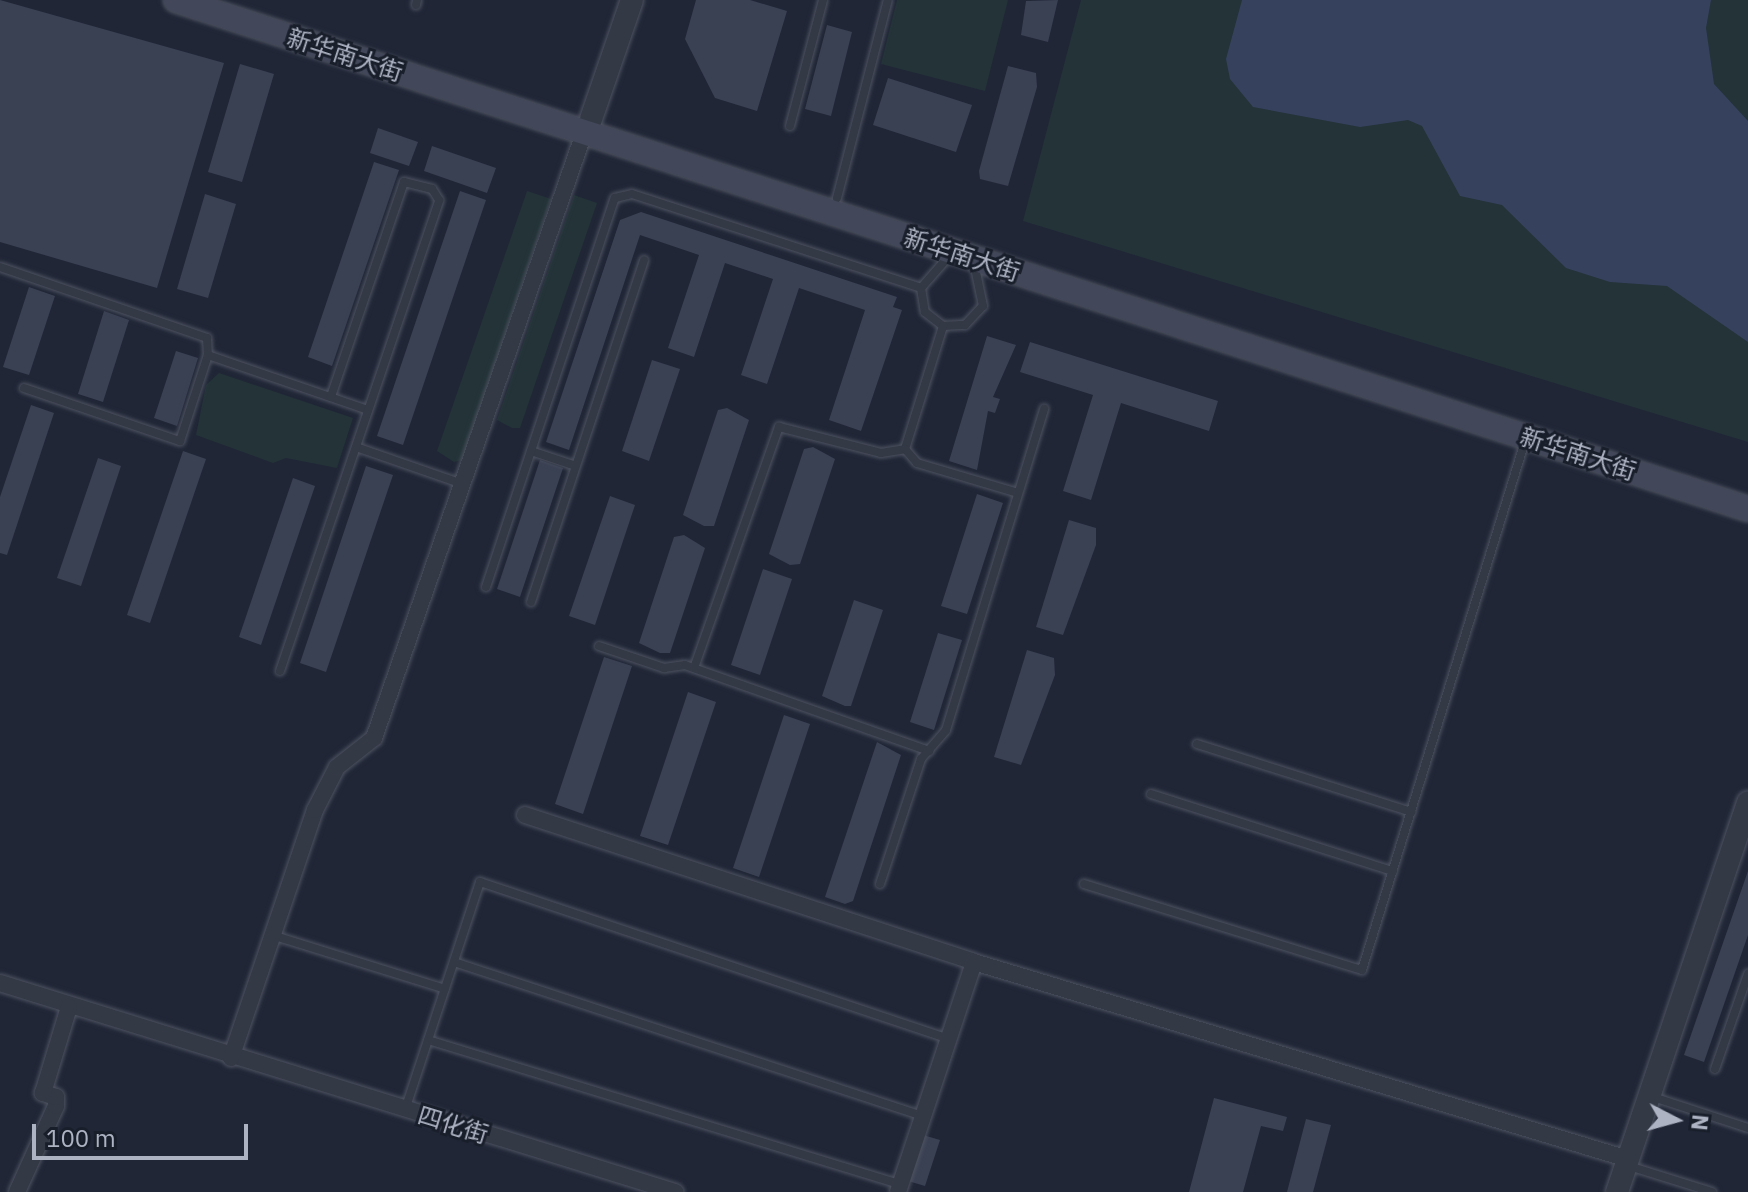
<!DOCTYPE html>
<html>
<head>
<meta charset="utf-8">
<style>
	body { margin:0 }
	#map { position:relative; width:1748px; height:1192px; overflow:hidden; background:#202636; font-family:"IBM Plex Sans","Noto Sans SC",sans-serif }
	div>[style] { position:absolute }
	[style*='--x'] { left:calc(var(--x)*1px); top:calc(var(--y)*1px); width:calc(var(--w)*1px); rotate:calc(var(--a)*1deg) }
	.green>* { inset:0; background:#233338 }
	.water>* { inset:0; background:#36415e }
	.building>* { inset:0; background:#3a4153 }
	.roads { filter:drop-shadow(0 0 2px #4e5361) drop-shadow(0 0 2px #4e5361) }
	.service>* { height:8px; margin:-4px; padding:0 4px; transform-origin:4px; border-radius:4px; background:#343946 }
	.minor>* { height:16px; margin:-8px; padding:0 8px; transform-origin:8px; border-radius:8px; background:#343946 }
	.tertiary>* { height:22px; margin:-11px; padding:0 11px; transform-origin:11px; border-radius:11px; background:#343946 }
	.secondary>* { height:24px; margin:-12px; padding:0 12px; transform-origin:12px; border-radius:12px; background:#424759 }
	span { translate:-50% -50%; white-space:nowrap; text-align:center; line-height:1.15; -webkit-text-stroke:6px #191e2b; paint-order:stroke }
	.street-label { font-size:24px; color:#aeb3c3 }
	.north { position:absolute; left:1636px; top:1080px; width:80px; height:80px; -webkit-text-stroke:6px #191e2b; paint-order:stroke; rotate:96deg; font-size:22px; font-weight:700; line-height:32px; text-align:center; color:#aeb3c3 }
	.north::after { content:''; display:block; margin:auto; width:28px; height:36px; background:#aeb3c3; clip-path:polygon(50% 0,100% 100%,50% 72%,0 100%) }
	.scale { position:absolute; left:32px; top:1124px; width:216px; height:36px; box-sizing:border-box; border:4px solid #aeb3c3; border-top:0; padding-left:10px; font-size:24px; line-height:28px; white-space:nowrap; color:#aeb3c3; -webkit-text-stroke:6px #191e2b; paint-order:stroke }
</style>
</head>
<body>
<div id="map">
	<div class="green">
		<i style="clip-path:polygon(897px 0,1008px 0,985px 91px,881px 64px)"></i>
		<i style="clip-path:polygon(1081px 0,1748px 0,1748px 442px,1023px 221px)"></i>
		<i style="clip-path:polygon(527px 191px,551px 199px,462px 460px,454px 462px,437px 451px)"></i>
		<i style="clip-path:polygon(574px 195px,597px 203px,520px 428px,512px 428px,497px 420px)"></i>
		<i style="clip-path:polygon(219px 373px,353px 418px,337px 468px,286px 458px,273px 463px,196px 435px,206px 385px)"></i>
	</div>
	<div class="water">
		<i style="clip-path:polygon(1242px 0,1711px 0,1706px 28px,1714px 84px,1748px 121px,1748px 342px,1667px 286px,1610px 282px,1566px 268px,1502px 205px,1460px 196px,1422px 126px,1408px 120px,1360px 127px,1253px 107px,1230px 79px,1226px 59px)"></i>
	</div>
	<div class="building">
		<i style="clip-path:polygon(0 0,224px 63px,157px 288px,0 242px)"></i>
		<i style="clip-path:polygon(696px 0,750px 0,787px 11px,757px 111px,715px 98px,685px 39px)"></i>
		<i style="clip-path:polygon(1058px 0,1048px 42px,1021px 35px,1026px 1px)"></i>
		<i style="clip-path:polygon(827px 25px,852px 32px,831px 116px,805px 109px)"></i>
		<i style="clip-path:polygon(240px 64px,274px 74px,242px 182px,208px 172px)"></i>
		<i style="clip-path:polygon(1008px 66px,1036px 73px,1037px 87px,1008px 186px,980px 179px,979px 171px)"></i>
		<i style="clip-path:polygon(888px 78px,972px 105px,956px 152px,873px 125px)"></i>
		<i style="clip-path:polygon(378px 128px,418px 142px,409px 166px,370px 153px)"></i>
		<i style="clip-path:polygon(432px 146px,496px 168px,487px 193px,424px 171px)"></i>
		<i style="clip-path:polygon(374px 162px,399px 170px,332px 366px,308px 357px)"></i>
		<i style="clip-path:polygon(460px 191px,486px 200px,403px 445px,377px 436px)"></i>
		<i style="clip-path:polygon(205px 194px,236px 204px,208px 298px,177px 289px)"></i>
		<i style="clip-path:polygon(641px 212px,897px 297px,893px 307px,902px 310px,861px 431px,829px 420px,865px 310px,799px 288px,767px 384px,741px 375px,773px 279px,725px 263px,694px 357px,668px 348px,699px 255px,640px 235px,569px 450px,546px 442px,620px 220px)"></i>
		<i style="clip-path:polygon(29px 287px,55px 296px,29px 375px,3px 367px)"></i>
		<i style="clip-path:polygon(104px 311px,129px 320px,103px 402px,78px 394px)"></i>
		<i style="clip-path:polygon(987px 336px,1016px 345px,993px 397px,1000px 399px,995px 413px,988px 411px,977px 470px,949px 461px)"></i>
		<i style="clip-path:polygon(1030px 342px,1218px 401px,1209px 431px,1121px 403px,1091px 500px,1063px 491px,1093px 395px,1020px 372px)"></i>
		<i style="clip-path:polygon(176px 351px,198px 358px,177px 426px,154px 418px)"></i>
		<i style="clip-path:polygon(652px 360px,680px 369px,649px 461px,622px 451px)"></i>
		<i style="clip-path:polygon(31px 405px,54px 413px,7px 555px,0 553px,0 497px)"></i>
		<i style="clip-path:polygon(727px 408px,749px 420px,714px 526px,704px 526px,683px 515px,718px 410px)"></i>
		<i style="clip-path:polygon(813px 447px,835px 459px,800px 564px,790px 565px,769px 554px,804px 449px)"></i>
		<i style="clip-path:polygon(183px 451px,206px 459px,150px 623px,127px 615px)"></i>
		<i style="clip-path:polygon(98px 458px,121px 466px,81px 586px,57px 578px)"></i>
		<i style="clip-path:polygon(540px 460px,563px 468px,520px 597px,497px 589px)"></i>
		<i style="clip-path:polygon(366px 466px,393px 475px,326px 672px,300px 663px)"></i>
		<i style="clip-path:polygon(293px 478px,315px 486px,261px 645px,239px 637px)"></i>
		<i style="clip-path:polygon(977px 494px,1003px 503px,967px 614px,941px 606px)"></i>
		<i style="clip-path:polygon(610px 496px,635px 505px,595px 625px,569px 616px)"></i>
		<i style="clip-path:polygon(1069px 520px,1096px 528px,1096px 545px,1063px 635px,1036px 627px)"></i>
		<i style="clip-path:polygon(684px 535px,705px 548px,670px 653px,660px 653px,639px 643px,674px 537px)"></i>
		<i style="clip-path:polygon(763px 569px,792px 579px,760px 675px,731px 665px)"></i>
		<i style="clip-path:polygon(854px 600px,883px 610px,851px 706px,845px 706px,822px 696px)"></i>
		<i style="clip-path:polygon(938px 633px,962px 640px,934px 730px,910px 722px)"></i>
		<i style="clip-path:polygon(1027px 650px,1054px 658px,1055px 675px,1021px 765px,994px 757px)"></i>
		<i style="clip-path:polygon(604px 657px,632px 666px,583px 814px,555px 804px)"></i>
		<i style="clip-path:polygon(688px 692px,716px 702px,668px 845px,640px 836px)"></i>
		<i style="clip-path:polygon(784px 715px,810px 724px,759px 877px,733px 868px)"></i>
		<i style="clip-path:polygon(877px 742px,901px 755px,853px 901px,845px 904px,825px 897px)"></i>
		<i style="clip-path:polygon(1748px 871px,1748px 935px,1704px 1062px,1684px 1055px)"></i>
		<i style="clip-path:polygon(1214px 1098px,1287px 1117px,1283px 1131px,1261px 1126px,1243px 1192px,1189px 1192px)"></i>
		<i style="clip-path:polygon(1306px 1119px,1331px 1125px,1313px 1192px,1287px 1192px)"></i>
		<i style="clip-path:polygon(923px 1135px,940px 1140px,925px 1186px,908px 1181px)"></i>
	</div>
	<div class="roads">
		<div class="service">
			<i style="--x:416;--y:5;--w:5;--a:-79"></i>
			<i style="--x:790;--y:126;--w:130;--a:-75.3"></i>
			<i style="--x:837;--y:198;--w:204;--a:-75.6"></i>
			<i style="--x:950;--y:255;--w:44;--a:131.3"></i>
			<i style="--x:921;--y:288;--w:24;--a:81"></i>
			<i style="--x:925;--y:312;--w:23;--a:38"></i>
			<i style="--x:943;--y:326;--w:22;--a:-3"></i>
			<i style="--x:965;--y:325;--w:26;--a:-47"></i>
			<i style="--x:983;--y:306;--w:44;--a:-101.8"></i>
			<i style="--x:0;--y:267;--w:219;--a:18.9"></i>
			<i style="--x:207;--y:338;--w:17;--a:87"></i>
			<i style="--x:24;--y:388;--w:165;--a:18.8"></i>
			<i style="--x:180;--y:441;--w:90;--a:-72"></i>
			<i style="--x:208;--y:355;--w:169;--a:19"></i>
			<i style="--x:356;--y:447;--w:112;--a:19.2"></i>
			<i style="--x:905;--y:449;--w:129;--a:-72.8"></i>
			<i style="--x:531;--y:451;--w:47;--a:18.4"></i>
			<i style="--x:486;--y:587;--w:410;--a:-71.7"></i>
			<i style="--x:615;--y:198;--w:17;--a:-13"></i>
			<i style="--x:632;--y:194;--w:304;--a:18"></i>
			<i style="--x:531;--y:602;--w:360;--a:-71.7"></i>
			<i style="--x:599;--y:646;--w:69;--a:18.7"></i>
			<i style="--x:664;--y:668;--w:21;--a:-8"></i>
			<i style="--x:685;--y:665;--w:259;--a:19.4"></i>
			<i style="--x:694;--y:668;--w:256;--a:-70.6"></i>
			<i style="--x:779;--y:427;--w:105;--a:14.3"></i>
			<i style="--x:881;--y:453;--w:24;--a:-9"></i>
			<i style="--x:905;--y:449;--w:18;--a:49"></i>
			<i style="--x:917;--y:463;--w:105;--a:16.5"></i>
			<i style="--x:280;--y:671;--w:497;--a:-71.3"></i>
			<i style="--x:439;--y:200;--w:13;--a:-122"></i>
			<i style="--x:432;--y:189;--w:29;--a:-166"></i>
			<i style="--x:404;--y:182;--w:227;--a:108.8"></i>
			<i style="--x:1197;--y:744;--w:225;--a:17.6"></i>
			<i style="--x:1151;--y:794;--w:254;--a:17.7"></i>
			<i style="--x:880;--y:884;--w:132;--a:-71.8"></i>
			<i style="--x:921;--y:759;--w:38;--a:-49"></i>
			<i style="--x:946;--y:730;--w:336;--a:-73"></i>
			<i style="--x:1084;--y:884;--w:291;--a:17.2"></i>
			<i style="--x:1362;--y:970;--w:557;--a:-72.87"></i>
			<i style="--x:272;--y:935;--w:181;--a:17.3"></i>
			<i style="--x:454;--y:962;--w:494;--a:18.2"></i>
			<i style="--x:428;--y:1040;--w:493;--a:17"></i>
			<i style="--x:1715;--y:1069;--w:101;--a:-70.8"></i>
			<i style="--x:1650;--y:1096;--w:103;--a:18.1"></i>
			<i style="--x:405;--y:1110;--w:240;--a:-71.8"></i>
			<i style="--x:480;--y:882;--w:494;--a:18.5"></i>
			<i style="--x:1629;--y:1166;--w:87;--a:17.4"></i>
		</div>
		<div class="minor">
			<i style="--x:525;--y:815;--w:472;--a:18.1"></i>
			<i style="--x:974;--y:962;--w:683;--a:16.76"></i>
			<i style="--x:0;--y:983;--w:707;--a:17.2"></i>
			<i style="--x:231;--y:1058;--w:262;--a:-71.3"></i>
			<i style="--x:315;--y:810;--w:48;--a:-62.9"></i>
			<i style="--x:337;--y:767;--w:47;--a:-38.1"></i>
			<i style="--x:374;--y:738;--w:640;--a:-70.86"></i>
			<i style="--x:17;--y:1192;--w:94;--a:-65.6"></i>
			<i style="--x:56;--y:1106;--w:9;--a:-90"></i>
			<i style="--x:56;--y:1097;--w:14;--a:-163"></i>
			<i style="--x:43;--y:1093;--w:90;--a:-73.2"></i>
			<i style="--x:898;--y:1192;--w:242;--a:-71.7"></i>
		</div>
		<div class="tertiary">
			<i style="--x:591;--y:119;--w:126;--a:-71"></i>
			<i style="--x:1617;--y:1192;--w:411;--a:-71.4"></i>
		</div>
		<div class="secondary">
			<i style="--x:176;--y:0;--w:1652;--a:17.94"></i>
		</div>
	</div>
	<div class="street-label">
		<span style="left:345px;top:55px;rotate:18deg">新华南大街</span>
		<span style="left:962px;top:255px;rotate:18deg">新华南大街</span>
		<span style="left:1578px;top:454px;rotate:18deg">新华南大街</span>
		<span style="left:453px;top:1125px;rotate:17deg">四化街</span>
	</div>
	<div class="north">N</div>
	<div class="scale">100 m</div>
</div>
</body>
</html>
